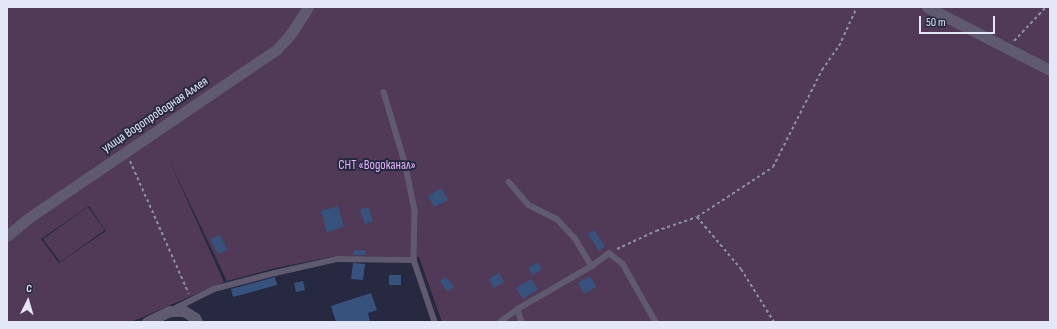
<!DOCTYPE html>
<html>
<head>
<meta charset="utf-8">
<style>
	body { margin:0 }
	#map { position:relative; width:1057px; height:329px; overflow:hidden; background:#262940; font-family:"Sofia Sans Condensed",sans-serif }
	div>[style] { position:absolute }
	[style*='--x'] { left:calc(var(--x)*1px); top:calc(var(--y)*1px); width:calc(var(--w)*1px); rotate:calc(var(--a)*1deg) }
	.green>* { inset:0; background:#503a58 }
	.building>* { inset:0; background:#37537d }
	.path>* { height:2px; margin-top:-1px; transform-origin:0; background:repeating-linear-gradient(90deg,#8d90a3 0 3px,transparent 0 6px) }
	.service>* { height:5.5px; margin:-2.75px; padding:0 2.75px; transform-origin:2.75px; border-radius:2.75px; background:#605a70 }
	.minor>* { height:11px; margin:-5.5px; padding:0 5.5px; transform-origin:5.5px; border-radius:5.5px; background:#605a70 }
	.tertiary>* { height:11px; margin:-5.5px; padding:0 5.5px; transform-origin:5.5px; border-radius:5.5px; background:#605a70 }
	span { translate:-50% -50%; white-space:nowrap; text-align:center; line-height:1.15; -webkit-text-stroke:4px #262940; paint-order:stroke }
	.street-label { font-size:13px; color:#e4e7f7 }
	.park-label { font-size:13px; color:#e4b2f8 }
	.frame { position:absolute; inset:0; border:8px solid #e4e7f7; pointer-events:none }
	.north { position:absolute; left:8px; top:281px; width:40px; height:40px; -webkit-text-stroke:3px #262940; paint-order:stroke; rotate:5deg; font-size:11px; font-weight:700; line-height:16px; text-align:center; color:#e4e7f7 }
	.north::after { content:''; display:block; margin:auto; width:14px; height:18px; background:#e4e7f7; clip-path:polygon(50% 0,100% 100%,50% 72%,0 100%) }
	.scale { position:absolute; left:919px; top:16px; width:76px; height:18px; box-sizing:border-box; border:2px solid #e4e7f7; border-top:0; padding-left:5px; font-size:12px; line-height:14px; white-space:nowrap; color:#e4e7f7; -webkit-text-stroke:3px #262940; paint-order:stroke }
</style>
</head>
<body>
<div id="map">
	<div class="green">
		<i style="clip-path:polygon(evenodd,7px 7px,1050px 7px,1050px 322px,442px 322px,419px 257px,336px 256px,275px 268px,227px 281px,169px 160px,224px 282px,131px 322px,7px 322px,7px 7px,89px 206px,106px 231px,59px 263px,41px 239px,89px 206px)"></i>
		<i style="clip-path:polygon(88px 207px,105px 230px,60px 262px,43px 239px)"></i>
	</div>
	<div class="building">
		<i style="clip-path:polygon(442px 188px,448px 200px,434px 207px,428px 196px)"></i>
		<i style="clip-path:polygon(338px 206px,344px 227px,327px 232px,321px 211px)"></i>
		<i style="clip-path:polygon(368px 207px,373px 221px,365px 224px,360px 210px)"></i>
		<i style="clip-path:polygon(594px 230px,605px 246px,599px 251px,588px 234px)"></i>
		<i style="clip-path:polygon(220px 235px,227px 250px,218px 254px,210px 239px)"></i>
		<i style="clip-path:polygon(354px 250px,366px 251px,365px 255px,353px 255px)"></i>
		<i style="clip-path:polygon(538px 262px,542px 269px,533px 275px,528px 268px)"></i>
		<i style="clip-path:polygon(353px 263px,365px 264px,363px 280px,351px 279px)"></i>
		<i style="clip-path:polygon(499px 273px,504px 282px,494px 288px,489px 279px)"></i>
		<i style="clip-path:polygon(389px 275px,401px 275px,401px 285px,389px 285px)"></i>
		<i style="clip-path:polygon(590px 276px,596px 287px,584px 294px,578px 283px)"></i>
		<i style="clip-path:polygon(275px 277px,277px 285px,233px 297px,231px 289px)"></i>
		<i style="clip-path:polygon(446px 277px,454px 287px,448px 292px,440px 281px)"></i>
		<i style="clip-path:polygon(531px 279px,538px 289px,523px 299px,516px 288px)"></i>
		<i style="clip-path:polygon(303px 281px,305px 290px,296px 292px,294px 283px)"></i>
		<i style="clip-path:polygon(371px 293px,377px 310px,368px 313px,370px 322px,336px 322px,331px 306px)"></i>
	</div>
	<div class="path">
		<i style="--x:1014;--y:41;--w:47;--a:-46.7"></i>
		<i style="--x:130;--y:161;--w:145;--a:66.1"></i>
		<i style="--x:697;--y:217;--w:68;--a:49.8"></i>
		<i style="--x:741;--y:269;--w:62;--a:58.1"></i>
		<i style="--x:617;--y:249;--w:43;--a:-24.8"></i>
		<i style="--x:656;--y:231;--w:43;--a:-18.9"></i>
		<i style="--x:697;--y:217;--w:91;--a:-33.3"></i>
		<i style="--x:773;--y:167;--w:109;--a:-63.2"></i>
		<i style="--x:822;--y:70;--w:29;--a:-55"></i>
		<i style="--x:839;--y:46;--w:43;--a:-65.2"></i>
	</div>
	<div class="service">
		<i style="--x:384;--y:92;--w:77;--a:73.4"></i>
		<i style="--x:406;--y:166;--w:46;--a:78.7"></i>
		<i style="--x:415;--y:211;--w:49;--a:91.2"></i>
		<i style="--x:509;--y:182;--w:30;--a:49"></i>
		<i style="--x:529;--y:205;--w:31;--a:27"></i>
		<i style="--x:557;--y:219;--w:26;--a:47"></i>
		<i style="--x:575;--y:238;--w:33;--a:59"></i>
		<i style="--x:176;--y:308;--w:42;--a:-26.6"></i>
		<i style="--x:214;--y:289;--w:63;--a:-14.7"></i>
		<i style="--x:275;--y:273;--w:64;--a:-12.7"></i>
		<i style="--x:337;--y:259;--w:77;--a:0.7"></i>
		<i style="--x:414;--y:260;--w:65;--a:71.3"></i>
		<i style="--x:518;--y:309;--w:14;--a:73"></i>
		<i style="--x:500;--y:322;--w:22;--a:-36"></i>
		<i style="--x:518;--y:309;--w:86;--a:-30.2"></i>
		<i style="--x:592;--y:266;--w:21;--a:-37"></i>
		<i style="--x:609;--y:253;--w:18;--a:38"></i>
		<i style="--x:623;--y:264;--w:67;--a:60.4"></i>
	</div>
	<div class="minor">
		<i style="--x:7;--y:236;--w:26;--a:-40"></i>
		<i style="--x:27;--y:219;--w:302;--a:-34.2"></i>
		<i style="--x:277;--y:49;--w:19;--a:-47"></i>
		<i style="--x:290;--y:35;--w:33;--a:-57"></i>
		<i style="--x:147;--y:322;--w:25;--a:-26"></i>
		<i style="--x:170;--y:311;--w:14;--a:0"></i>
		<i style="--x:184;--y:311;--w:13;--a:32"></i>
		<i style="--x:195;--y:318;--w:4;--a:63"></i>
	</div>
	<div class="tertiary">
		<i style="--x:927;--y:7;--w:138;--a:27.1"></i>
	</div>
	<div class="street-label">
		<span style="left:155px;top:115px;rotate:-34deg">улица Водопроводная Аллея</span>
	</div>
	<div class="park-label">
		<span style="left:377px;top:165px">СНТ «Водоканал»</span>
	</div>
	<div class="frame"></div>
	<div class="north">С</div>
	<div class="scale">50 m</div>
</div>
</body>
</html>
